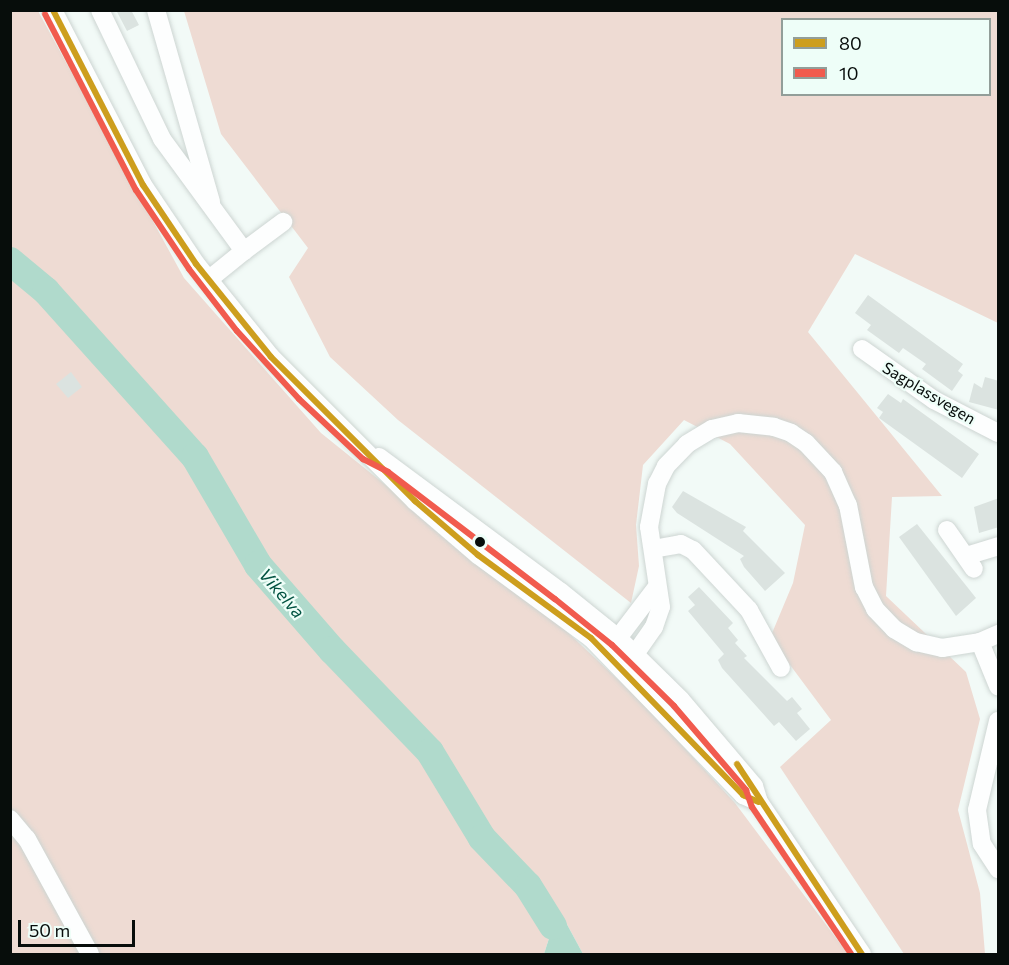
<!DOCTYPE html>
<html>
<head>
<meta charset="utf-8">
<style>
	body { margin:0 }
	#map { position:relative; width:1009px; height:965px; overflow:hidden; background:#f2faf7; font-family:Commissioner,sans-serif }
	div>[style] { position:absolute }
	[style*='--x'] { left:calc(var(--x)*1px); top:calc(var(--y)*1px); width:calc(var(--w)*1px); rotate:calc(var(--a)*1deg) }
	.green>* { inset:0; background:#eedbd3 }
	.water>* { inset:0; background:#b0dacc }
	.river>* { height:28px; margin:-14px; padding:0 14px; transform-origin:14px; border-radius:14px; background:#b0dacc }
	.building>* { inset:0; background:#dbe3e0 }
	.roads { filter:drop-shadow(0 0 2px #cdd5d2) drop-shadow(0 0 2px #cdd5d2) }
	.minor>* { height:18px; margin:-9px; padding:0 9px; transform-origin:9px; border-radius:9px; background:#fdfefe }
	.bus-1>* { height:6px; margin:-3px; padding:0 3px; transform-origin:3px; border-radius:3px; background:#cd9e1d }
	.bus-2>* { height:6px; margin:-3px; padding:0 3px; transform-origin:3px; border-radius:3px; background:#f15b4e }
	.dots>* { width:16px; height:16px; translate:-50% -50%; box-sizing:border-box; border:3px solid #eefef8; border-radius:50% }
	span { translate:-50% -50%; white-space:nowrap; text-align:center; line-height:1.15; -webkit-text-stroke:4.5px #eefef8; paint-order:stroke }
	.street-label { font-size:16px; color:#070d0b }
	.water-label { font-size:18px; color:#025341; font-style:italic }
	.frame { position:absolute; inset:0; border:12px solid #070d0b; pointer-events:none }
	.legend { position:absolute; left:781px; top:18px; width:210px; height:78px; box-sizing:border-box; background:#eefef8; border:2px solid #929e99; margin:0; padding:8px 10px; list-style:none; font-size:18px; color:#070d0b }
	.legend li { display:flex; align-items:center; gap:12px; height:30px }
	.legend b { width:30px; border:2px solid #929e99 }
	.scale { position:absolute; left:18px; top:920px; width:117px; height:27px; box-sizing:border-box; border:3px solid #070d0b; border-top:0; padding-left:8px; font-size:18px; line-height:21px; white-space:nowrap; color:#070d0b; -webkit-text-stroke:4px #eefef8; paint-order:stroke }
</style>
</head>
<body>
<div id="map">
	<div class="green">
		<i style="clip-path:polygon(10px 11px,38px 11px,184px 278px,321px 433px,562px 627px,644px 704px,735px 803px,848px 954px,583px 954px,563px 917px,553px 926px,544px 954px,11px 954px)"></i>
		<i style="clip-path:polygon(evenodd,184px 11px,998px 11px,998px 323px,855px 254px,808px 332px,942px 496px,892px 497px,886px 596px,966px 672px,980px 719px,958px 810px,980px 893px,985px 954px,904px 954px,780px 767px,831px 720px,770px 638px,793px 583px,805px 525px,730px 444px,684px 420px,643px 465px,636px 525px,639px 566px,631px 603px,398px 420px,330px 357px,289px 277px,308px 248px,221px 134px,184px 11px,782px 20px,990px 20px,990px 94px,782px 94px,782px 20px)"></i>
	</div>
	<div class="water">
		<i style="clip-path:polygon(563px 917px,583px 954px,544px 954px,553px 926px)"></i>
	</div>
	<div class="river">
		<i style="--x:10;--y:261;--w:47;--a:39.8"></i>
		<i style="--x:46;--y:291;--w:223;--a:48.1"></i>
		<i style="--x:195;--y:457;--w:125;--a:59.7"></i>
		<i style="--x:258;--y:565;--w:113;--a:49"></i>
		<i style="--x:332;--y:650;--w:141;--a:46.1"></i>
		<i style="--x:430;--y:752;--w:100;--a:58.8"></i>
		<i style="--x:482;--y:838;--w:66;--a:46.2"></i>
		<i style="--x:528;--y:886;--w:47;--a:58"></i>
	</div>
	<div class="building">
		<i style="clip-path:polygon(116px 10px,131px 10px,139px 25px,127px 31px)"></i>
		<i style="clip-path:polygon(868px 295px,963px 364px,958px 371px,963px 375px,952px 391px,922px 369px,926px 364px,903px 348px,899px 353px,867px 330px,871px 325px,855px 313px)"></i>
		<i style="clip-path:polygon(71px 372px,82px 387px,68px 398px,56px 384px)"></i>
		<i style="clip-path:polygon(985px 377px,999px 381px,999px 410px,969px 402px,974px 383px,982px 388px)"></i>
		<i style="clip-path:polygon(888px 394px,901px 403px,903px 399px,979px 454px,962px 478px,879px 418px,883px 412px,877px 408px)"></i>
		<i style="clip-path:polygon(683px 491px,746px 527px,743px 531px,785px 573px,765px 591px,744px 567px,740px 559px,744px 556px,677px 513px,672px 507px)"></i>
		<i style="clip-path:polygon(999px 498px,999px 527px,979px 533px,974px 507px)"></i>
		<i style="clip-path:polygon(917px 524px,976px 598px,956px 616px,899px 537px)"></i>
		<i style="clip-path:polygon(699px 587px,733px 623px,728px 628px,738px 640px,735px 643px,747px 656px,744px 658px,787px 701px,792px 697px,802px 709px,797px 713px,810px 729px,796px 741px,779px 722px,774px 726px,722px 668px,718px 660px,724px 654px,688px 611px,695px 605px,688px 597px)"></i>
	</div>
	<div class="roads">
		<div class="minor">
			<i style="--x:53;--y:10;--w:197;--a:62.8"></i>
			<i style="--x:143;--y:185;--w:95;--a:56.1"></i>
			<i style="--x:196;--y:264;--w:119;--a:51.1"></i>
			<i style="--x:271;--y:357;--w:204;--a:45"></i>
			<i style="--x:415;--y:501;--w:83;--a:40.6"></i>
			<i style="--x:478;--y:555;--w:140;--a:36.3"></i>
			<i style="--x:591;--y:638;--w:219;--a:45.9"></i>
			<i style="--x:743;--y:795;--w:17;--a:24"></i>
			<i style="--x:100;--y:10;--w:143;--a:64.3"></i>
			<i style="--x:162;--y:139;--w:139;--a:53.8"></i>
			<i style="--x:244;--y:251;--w:46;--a:141.1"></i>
			<i style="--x:156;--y:10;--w:200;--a:74"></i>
			<i style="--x:244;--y:251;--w:49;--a:-36.6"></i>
			<i style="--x:862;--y:349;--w:88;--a:35.3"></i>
			<i style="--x:934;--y:400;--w:72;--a:27.3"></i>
			<i style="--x:379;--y:457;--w:227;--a:36.6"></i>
			<i style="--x:561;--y:592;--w:73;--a:38.9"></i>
			<i style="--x:618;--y:638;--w:88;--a:44.5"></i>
			<i style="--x:681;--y:700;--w:113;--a:49.7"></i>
			<i style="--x:754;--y:786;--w:17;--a:73"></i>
			<i style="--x:759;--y:802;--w:184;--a:55.9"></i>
			<i style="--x:947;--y:530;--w:47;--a:55.3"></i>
			<i style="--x:653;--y:549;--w:28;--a:-10"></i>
			<i style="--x:681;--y:544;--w:13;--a:27"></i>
			<i style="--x:693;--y:550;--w:82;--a:47"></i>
			<i style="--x:749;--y:610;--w:66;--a:61.1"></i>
			<i style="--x:966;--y:556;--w:34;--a:-17"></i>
			<i style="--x:980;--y:642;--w:48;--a:67.8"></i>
			<i style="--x:617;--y:648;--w:10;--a:-84"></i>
			<i style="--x:618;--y:638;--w:63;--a:-52.8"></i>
			<i style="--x:624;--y:658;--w:12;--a:-20"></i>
			<i style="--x:635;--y:654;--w:33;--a:-55"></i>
			<i style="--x:654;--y:627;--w:21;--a:-71"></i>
			<i style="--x:661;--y:607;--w:81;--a:-98.5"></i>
			<i style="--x:649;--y:527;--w:44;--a:-79.5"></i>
			<i style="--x:657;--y:484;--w:20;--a:-63"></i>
			<i style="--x:666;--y:466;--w:30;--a:-46"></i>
			<i style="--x:687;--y:444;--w:29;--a:-31"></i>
			<i style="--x:712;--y:429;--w:27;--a:-13"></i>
			<i style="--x:738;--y:423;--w:36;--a:6"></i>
			<i style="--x:774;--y:427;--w:18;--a:19"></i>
			<i style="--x:791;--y:433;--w:18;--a:34"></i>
			<i style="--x:806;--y:443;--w:40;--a:47"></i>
			<i style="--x:833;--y:472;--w:36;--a:66"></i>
			<i style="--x:848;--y:505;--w:84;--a:79"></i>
			<i style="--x:864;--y:587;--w:25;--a:63"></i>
			<i style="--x:875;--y:609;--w:28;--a:46"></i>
			<i style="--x:894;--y:629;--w:26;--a:31"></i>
			<i style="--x:916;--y:642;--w:27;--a:13"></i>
			<i style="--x:942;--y:648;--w:38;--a:-9"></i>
			<i style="--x:980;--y:642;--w:20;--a:-24"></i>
			<i style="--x:998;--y:721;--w:91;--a:103.3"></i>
			<i style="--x:977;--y:810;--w:34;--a:82"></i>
			<i style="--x:982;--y:844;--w:30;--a:57"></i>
			<i style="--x:10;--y:819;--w:26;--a:50"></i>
			<i style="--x:27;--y:839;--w:131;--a:61.3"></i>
		</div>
	</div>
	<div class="bus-1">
		<i style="--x:53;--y:10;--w:197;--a:62.8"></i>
		<i style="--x:143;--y:185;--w:95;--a:56.1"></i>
		<i style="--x:196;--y:264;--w:119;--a:51.1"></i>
		<i style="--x:271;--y:357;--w:204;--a:45"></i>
		<i style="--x:415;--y:501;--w:83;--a:40.6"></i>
		<i style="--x:478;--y:555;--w:140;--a:36.3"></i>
		<i style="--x:591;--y:638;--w:219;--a:45.9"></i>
		<i style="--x:743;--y:795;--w:17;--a:24"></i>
		<i style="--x:737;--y:764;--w:227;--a:56.7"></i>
	</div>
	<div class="bus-2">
		<i style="--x:45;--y:14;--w:198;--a:62.7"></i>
		<i style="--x:136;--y:190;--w:95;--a:56.1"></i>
		<i style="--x:189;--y:269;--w:78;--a:52.3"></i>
		<i style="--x:237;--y:331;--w:92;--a:47.6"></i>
		<i style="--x:299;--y:399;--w:88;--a:43.2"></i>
		<i style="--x:363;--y:459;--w:28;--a:27"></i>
		<i style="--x:388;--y:472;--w:210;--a:37.3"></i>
		<i style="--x:555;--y:599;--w:73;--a:38.9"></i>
		<i style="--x:612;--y:645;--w:87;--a:44.5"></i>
		<i style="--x:674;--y:706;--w:111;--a:49.4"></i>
		<i style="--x:746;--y:790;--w:18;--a:71"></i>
		<i style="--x:752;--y:807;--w:177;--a:56"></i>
	</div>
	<div class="dots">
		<i style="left:480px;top:542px;background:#070d0b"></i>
	</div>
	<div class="street-label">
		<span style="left:929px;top:393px;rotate:31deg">Sagplassvegen</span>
	</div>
	<div class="water-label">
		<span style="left:282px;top:593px;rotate:49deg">Vikelva</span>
	</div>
	<div class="frame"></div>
	<ul class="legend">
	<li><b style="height:8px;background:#cd9e1d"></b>80</li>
	<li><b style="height:8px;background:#f15b4e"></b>10</li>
	</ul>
	<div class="scale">50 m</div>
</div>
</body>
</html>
